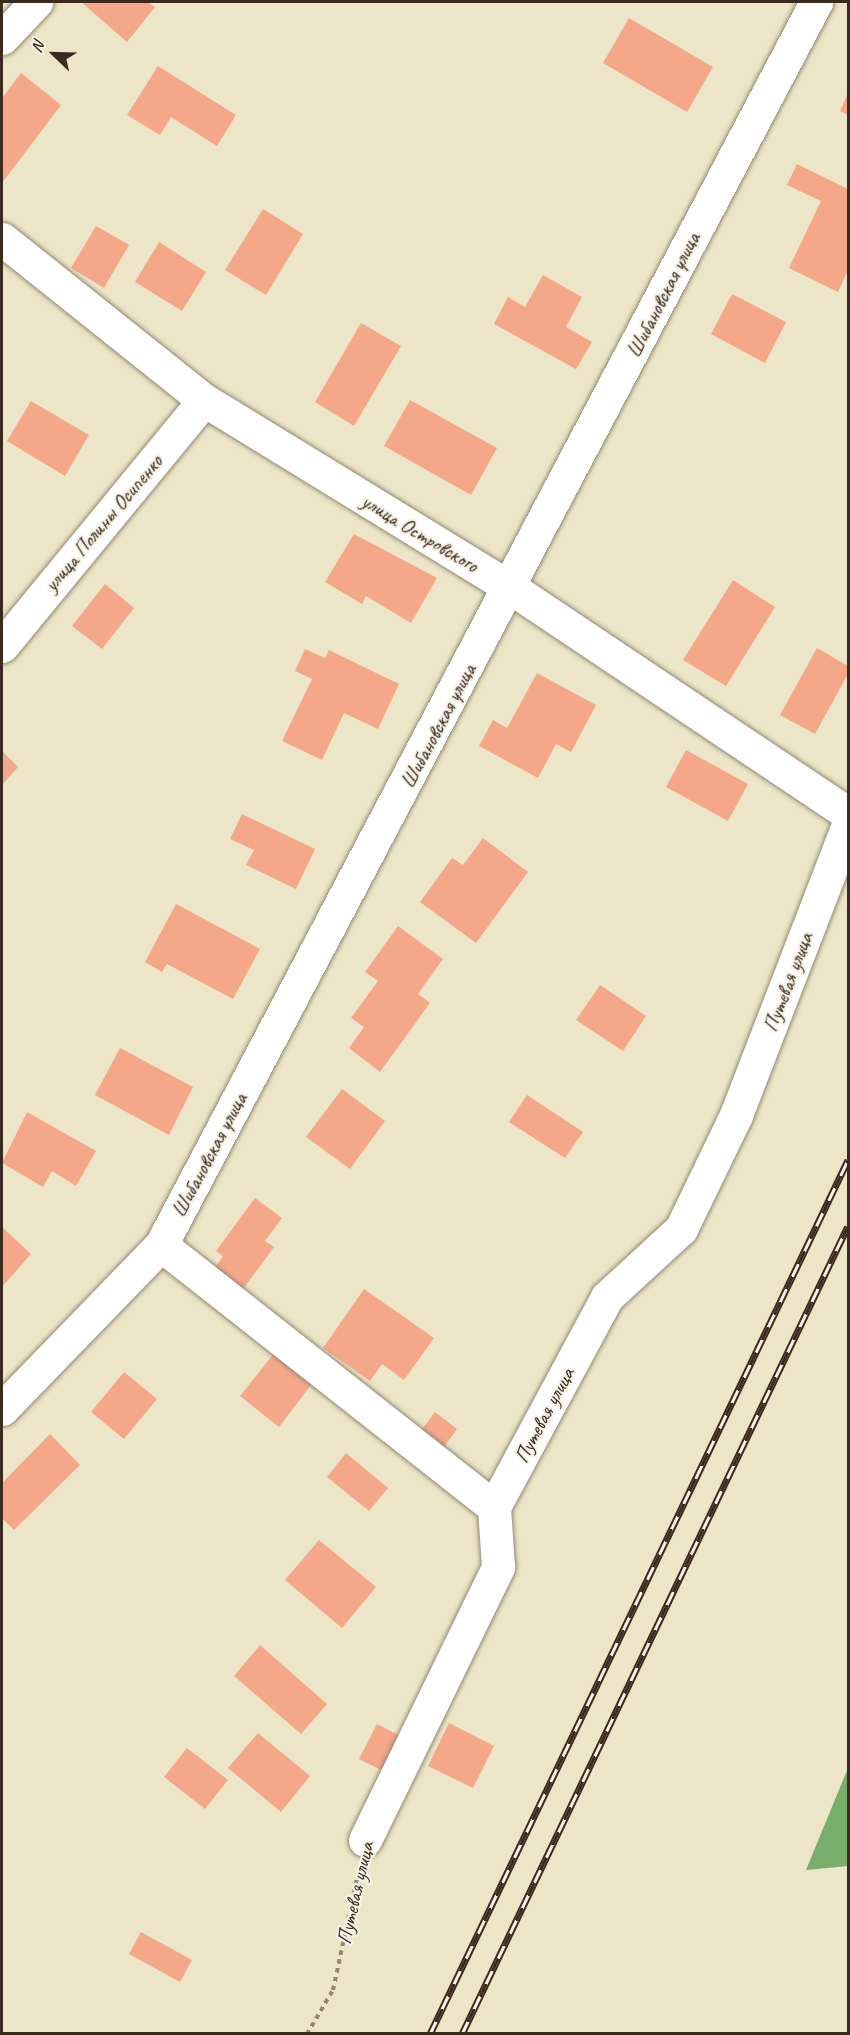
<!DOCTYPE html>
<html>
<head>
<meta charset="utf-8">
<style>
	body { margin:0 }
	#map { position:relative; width:850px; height:2035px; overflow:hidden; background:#ece5c7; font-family:Caveat,sans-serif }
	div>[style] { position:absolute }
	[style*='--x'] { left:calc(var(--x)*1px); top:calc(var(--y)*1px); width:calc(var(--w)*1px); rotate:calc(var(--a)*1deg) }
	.forest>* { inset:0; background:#78ae6b }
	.building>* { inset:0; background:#f5a78a }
	.path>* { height:4px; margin-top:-2px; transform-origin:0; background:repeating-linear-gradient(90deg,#948872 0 4.5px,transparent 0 9px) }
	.roads { filter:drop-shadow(0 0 2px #948872) drop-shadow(0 0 2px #948872) }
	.minor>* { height:33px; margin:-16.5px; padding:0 16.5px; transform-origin:16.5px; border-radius:16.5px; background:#fff }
	.rail>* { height:7px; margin-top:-3.5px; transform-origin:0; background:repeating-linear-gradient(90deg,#f7f3e8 0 14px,#3b2a1e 0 28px); box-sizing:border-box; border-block:2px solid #3b2a1e }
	span { translate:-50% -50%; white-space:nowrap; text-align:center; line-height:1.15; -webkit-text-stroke:4.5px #f7f3e8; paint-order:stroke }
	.street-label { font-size:21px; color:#3b2a1e }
	.frame { position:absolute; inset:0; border:3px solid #3b2a1e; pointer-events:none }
	.north { position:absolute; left:24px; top:24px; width:60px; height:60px; -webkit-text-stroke:4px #f7f3e8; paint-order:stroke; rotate:293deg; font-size:16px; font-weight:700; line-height:24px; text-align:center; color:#3b2a1e }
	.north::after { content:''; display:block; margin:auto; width:21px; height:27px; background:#3b2a1e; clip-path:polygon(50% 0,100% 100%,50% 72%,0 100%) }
</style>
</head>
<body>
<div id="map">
	<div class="forest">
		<i style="clip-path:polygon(848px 1768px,848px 1866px,806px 1870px)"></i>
	</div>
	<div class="building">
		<i style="clip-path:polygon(81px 2px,148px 2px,155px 7px,127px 42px)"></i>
		<i style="clip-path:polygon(629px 18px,713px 67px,687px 112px,603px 63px)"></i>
		<i style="clip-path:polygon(158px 66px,236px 115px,217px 146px,171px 117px,160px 135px,127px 115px)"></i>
		<i style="clip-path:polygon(21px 73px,61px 105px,2px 183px,2px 98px)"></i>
		<i style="clip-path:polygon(848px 93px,848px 115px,840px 111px)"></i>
		<i style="clip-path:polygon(797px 164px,848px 189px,848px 270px,838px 292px,789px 268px,821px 201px,787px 185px)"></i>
		<i style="clip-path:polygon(263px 209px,303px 234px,266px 295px,225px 270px)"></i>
		<i style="clip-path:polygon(96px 226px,129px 245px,104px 288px,71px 268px)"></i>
		<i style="clip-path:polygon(159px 242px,206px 272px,182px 311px,135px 282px)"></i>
		<i style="clip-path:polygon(543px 275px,582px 297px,566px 327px,592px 342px,576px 369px,494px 324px,508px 297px,525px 307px)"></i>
		<i style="clip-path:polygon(732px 294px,786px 322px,765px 363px,711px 334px)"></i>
		<i style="clip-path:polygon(361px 323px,401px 346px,354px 426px,315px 402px)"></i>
		<i style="clip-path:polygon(410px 400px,497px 448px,471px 495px,384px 446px)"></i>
		<i style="clip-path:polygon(31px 401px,89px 435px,65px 476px,7px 441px)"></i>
		<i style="clip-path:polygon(354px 534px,437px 578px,411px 623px,366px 596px,362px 604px,325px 582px)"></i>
		<i style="clip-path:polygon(733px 580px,775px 607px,726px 686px,683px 660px)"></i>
		<i style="clip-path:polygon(105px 584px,134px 608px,102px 649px,72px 626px)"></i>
		<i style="clip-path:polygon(817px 648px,848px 666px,848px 674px,815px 734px,780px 715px)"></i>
		<i style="clip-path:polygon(305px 649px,325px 658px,329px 650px,399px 684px,378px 729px,344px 713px,322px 760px,282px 741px,312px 679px,295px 671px)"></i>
		<i style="clip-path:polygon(537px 673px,596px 705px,571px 752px,556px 744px,538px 778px,479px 746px,493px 720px,507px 728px)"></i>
		<i style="clip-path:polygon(686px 750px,748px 784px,728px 821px,666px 787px)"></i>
		<i style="clip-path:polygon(2px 751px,18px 767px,2px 785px)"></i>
		<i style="clip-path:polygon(242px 814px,315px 849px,296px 889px,246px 865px,254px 850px,230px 839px)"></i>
		<i style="clip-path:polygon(483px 838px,528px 872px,476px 943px,420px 902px,452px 858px,463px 865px)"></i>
		<i style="clip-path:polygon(176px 904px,260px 949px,233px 999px,167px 964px,162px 972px,145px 962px)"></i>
		<i style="clip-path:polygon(398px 926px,443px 959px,418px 994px,430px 1003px,380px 1072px,349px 1048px,364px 1027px,351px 1018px,378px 981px,365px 972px)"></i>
		<i style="clip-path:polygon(600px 985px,646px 1016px,623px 1051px,576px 1020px)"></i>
		<i style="clip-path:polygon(120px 1048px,193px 1087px,169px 1135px,95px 1095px)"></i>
		<i style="clip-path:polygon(342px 1089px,385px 1121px,350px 1169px,306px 1137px)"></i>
		<i style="clip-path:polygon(527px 1095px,583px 1132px,565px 1158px,509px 1122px)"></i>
		<i style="clip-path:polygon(27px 1112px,96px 1151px,76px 1186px,52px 1171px,43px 1187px,2px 1163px)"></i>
		<i style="clip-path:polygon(255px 1198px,282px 1218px,265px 1241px,274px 1247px,241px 1292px,213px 1271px,223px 1256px,216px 1251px)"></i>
		<i style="clip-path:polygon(2px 1227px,31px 1254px,2px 1287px)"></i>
		<i style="clip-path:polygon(364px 1289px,434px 1338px,404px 1380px,382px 1364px,370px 1381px,323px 1348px)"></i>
		<i style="clip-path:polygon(279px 1347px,317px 1377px,279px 1427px,240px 1396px)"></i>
		<i style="clip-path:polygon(124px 1372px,157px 1399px,124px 1439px,91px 1412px)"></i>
		<i style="clip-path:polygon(435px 1412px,457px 1429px,440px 1452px,418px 1435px)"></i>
		<i style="clip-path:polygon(50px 1434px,80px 1465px,14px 1530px,2px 1518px,2px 1483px)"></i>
		<i style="clip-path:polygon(346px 1453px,388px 1488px,369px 1511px,327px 1477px)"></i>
		<i style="clip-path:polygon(319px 1540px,376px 1587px,342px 1628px,285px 1580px)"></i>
		<i style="clip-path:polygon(260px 1645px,327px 1704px,301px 1734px,234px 1676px)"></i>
		<i style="clip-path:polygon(449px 1723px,494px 1746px,473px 1788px,428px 1766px)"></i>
		<i style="clip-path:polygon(377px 1724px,406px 1739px,389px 1774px,359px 1759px)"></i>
		<i style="clip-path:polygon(258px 1733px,310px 1776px,281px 1812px,228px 1768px)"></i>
		<i style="clip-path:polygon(187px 1748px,228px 1780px,205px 1809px,164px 1777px)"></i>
		<i style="clip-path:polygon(141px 1932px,192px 1960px,180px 1982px,129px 1954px)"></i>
	</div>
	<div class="path">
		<i style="--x:307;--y:2034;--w:51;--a:-59.4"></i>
		<i style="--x:333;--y:1990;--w:120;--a:-77.9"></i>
	</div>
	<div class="roads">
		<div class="minor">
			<i style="--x:2;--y:38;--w:50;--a:-46.6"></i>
			<i style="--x:2;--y:239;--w:258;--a:38.6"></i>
			<i style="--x:204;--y:400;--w:360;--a:31.5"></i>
			<i style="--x:511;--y:588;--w:406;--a:33.8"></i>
			<i style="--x:2;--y:646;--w:318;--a:-50.6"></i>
			<i style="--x:161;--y:1245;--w:424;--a:38.2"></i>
			<i style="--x:2;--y:1409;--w:228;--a:-45.9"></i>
			<i style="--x:161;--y:1245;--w:1405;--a:-62.21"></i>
			<i style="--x:365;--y:1840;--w:304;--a:-64"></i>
			<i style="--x:498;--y:1567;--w:60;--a:-93.8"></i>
			<i style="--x:494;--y:1507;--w:238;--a:-61.7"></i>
			<i style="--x:607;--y:1297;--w:100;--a:-42.6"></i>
			<i style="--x:681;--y:1229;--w:127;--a:-64.2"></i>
			<i style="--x:736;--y:1115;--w:311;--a:-68.9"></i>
		</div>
	</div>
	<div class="rail">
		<i style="--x:430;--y:2034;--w:969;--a:-64.44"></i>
		<i style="--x:462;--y:2034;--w:895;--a:-64.47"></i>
	</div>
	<div class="street-label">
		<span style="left:663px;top:295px;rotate:-63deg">Шибановская улица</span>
		<span style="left:103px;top:523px;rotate:-50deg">улица Полины Осипенко</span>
		<span style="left:420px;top:533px;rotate:31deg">улица Островского</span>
		<span style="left:438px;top:726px;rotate:-62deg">Шибановская улица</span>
		<span style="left:788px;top:982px;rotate:-69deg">Путевая улица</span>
		<span style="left:209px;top:1155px;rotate:-62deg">Шибановская улица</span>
		<span style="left:544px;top:1415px;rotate:-62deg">Путевая улица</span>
		<span style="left:355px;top:1893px;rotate:-77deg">Путевая улица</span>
	</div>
	<div class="frame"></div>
	<div class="north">N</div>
</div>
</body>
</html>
